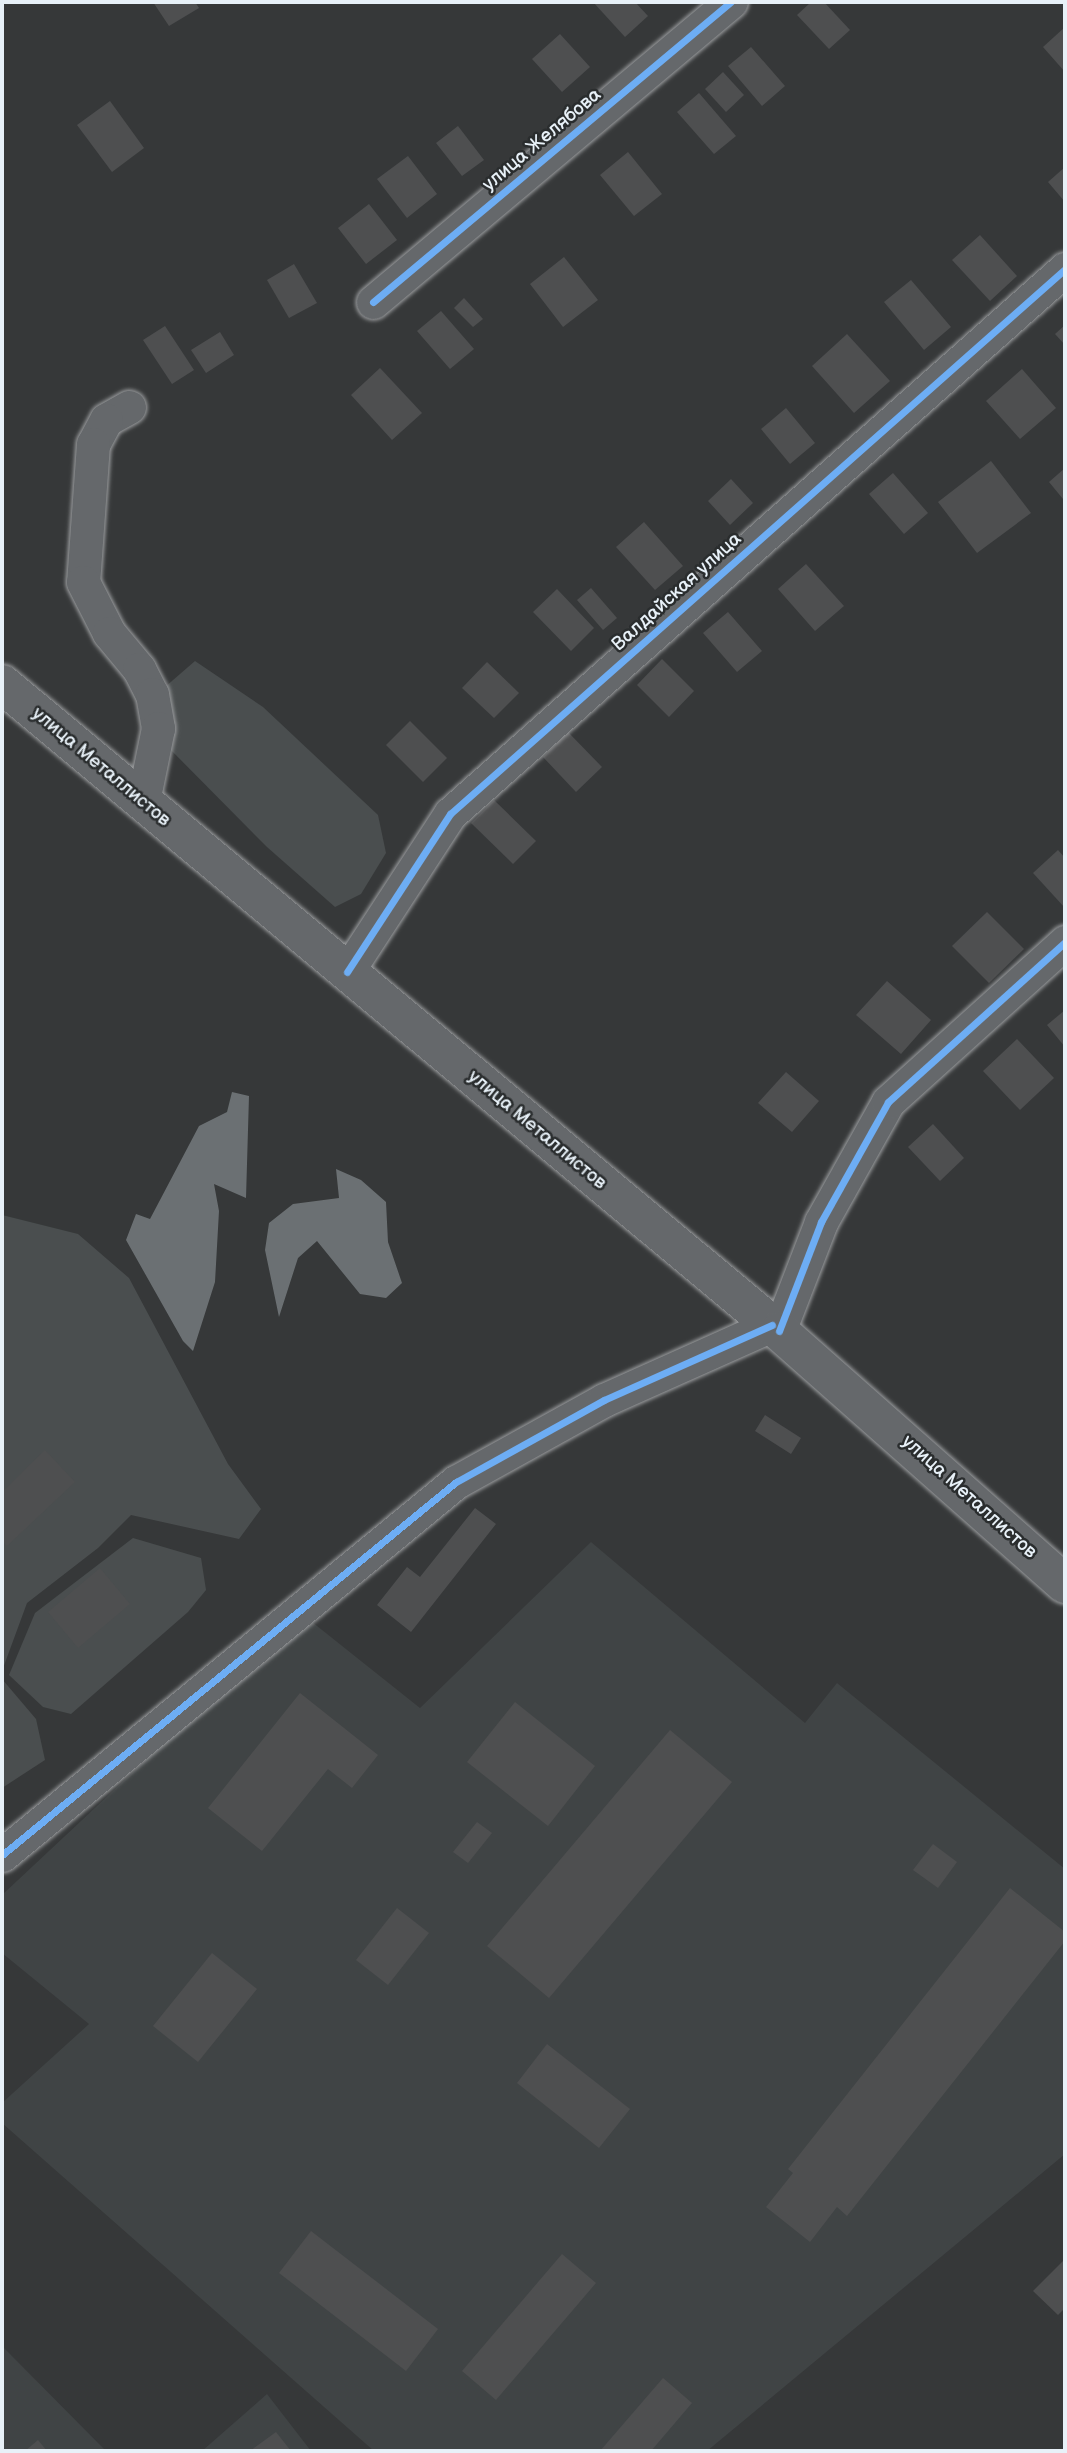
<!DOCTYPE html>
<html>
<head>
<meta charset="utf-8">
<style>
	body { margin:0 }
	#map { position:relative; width:1067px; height:2453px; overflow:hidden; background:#363839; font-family:"Balsamiq Sans",sans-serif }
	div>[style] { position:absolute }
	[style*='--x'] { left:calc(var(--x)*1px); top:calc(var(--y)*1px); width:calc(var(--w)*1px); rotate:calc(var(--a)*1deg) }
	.built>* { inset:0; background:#404445 }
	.green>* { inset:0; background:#4a4e4f }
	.water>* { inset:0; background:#6b7073 }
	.building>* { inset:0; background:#4e4f50 }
	.roads { filter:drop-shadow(0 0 2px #9b9d9f) drop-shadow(0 0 2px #9b9d9f) }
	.minor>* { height:33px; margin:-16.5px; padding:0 16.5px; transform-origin:16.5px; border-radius:16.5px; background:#65686b }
	.major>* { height:38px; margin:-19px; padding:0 19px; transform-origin:19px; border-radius:19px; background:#65686b }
	.cycleway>* { height:7px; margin:-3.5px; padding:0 3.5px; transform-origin:3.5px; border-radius:3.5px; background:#6dadf4 }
	span { translate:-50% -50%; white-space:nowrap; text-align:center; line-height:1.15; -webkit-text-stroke:5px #2a2d2e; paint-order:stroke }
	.street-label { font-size:19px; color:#e8f1f8 }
	.frame { position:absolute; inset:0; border:4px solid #e8f1f8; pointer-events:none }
</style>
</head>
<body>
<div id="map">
	<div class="built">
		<i style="clip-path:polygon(591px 1542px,805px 1723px,837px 1683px,1065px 1869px,1065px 2154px,707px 2451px,374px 2451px,2px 2123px,2px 2103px,89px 2024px,2px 1953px,2px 1895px,302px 1614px,420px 1708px)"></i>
		<i style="clip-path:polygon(2px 2346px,106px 2451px,2px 2451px)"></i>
		<i style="clip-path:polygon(267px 2394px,311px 2451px,202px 2451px)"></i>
	</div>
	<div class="green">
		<i style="clip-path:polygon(195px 661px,263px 707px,378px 815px,386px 853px,361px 894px,335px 907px,267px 847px,161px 740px,165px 687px)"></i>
		<i style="clip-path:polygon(2px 1215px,78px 1234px,129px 1278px,228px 1464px,261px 1509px,239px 1539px,131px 1515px,98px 1548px,27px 1603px,2px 1671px)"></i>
		<i style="clip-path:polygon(133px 1538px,201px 1558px,206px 1590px,188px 1612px,71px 1714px,43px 1707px,9px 1675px,35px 1613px)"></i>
		<i style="clip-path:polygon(2px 1679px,36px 1719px,45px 1760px,2px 1788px)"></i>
	</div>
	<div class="water">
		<i style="clip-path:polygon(232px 1092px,249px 1096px,246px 1198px,214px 1184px,219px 1211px,215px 1282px,193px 1351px,183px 1341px,126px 1240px,136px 1214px,150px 1219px,199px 1126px,227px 1112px)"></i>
		<i style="clip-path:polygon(336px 1169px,361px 1180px,386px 1202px,388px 1242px,402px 1283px,386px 1298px,360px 1294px,317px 1241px,298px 1258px,279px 1317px,265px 1250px,269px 1223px,293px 1204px,339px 1198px)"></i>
	</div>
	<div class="building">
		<i style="clip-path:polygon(153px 2px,195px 2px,199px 8px,169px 26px)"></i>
		<i style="clip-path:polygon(593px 2px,635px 2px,648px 16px,625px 37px)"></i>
		<i style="clip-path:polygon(811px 2px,824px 2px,850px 30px,829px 49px,797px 15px)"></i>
		<i style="clip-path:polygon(1065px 27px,1065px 72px,1043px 47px)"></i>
		<i style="clip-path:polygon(560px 34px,590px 67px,562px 92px,532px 59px)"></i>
		<i style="clip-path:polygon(751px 47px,785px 86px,762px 106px,728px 66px)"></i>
		<i style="clip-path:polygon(723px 72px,744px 95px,726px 112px,705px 89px)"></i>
		<i style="clip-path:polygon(699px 93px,736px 136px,714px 154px,677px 112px)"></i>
		<i style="clip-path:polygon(110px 101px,144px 148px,112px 172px,77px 125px)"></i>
		<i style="clip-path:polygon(458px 126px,484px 160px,462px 176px,436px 143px)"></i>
		<i style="clip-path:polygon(628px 152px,662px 194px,634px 216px,600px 175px)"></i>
		<i style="clip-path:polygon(408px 156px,437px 194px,407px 218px,377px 179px)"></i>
		<i style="clip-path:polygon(1065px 167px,1065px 202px,1048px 182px)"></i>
		<i style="clip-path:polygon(369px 204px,397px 240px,366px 264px,338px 228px)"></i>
		<i style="clip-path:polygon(980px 235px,1017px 276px,990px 301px,952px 260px)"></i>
		<i style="clip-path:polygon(564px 257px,598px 300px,563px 327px,530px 284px)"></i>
		<i style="clip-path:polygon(294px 264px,317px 303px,289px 318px,267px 280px)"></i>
		<i style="clip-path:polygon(911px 280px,951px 327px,924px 350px,884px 302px)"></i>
		<i style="clip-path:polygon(464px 298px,483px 319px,473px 327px,454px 308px)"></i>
		<i style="clip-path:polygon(441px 311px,474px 349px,450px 369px,417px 331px)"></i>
		<i style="clip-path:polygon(1065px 325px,1065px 345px,1055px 334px)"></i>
		<i style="clip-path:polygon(165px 326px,194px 370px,172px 384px,143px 340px)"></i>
		<i style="clip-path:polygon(220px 332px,234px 355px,206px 373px,191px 350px)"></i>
		<i style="clip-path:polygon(847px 334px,890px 381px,854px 413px,812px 366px)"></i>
		<i style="clip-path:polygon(380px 368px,422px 413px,392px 440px,351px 395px)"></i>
		<i style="clip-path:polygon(1022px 369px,1056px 408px,1020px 439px,986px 401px)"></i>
		<i style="clip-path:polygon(786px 408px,815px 443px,790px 464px,761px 429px)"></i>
		<i style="clip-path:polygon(991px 461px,1031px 513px,977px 553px,938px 502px)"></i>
		<i style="clip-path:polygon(1065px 468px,1065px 497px,1063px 499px,1049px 482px)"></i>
		<i style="clip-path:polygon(893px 473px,928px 513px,904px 534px,869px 494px)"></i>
		<i style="clip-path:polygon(731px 479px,753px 503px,730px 525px,708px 501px)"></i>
		<i style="clip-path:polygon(644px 522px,683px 566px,655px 590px,616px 547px)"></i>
		<i style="clip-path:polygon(806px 564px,844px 606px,815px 631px,778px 589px)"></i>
		<i style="clip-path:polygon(591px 588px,617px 618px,603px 630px,577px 600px)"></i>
		<i style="clip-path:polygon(557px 589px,594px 628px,571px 651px,533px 612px)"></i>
		<i style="clip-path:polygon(728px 612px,762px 651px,737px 672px,703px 633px)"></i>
		<i style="clip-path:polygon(662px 659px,694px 691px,669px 717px,637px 685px)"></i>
		<i style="clip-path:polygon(487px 662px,519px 693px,494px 718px,462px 688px)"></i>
		<i style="clip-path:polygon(410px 721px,447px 758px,423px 782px,386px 745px)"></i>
		<i style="clip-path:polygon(568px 732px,602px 767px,576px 792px,543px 757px)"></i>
		<i style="clip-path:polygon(494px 800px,536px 841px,513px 864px,471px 823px)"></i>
		<i style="clip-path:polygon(1058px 850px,1065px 858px,1065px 908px,1033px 873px)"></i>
		<i style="clip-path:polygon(987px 912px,1024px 949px,989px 983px,952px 946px)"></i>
		<i style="clip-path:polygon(887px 981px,931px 1020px,901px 1054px,856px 1015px)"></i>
		<i style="clip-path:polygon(1065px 1010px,1065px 1047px,1047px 1025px)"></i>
		<i style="clip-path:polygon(1017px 1039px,1054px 1078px,1020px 1110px,983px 1071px)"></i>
		<i style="clip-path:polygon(786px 1072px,819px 1101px,792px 1132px,758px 1103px)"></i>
		<i style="clip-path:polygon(933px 1124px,964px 1158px,940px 1181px,908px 1147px)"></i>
		<i style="clip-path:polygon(765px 1415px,801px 1438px,791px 1454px,755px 1431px)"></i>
		<i style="clip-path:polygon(45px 1450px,75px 1482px,7px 1546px,2px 1541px,2px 1492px)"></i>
		<i style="clip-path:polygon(475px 1508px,496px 1524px,411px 1632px,377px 1605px,407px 1567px,420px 1577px)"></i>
		<i style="clip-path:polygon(100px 1568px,130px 1604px,78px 1648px,48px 1612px)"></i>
		<i style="clip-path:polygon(300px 1693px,378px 1755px,352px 1788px,328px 1769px,262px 1851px,208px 1808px)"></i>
		<i style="clip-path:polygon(515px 1702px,595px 1766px,548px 1826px,467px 1762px)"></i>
		<i style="clip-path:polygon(670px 1730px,732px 1782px,549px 1998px,487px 1946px)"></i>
		<i style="clip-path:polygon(477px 1822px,492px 1833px,468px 1863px,453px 1852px)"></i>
		<i style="clip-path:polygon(933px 1844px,957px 1862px,938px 1888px,913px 1870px)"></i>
		<i style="clip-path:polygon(1010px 1888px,1065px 1932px,1065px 1941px,847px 2216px,837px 2207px,810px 2242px,766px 2207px,793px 2173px,788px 2169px)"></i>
		<i style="clip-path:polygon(397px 1908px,429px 1933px,388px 1985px,356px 1960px)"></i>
		<i style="clip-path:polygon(212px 1953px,257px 1989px,198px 2062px,153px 2026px)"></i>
		<i style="clip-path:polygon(547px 2044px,630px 2109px,599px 2148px,517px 2083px)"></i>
		<i style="clip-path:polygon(311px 2231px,438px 2329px,406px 2371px,279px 2273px)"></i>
		<i style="clip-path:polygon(562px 2254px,596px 2283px,496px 2400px,462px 2371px)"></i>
		<i style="clip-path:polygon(1065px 2259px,1065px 2308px,1058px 2315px,1033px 2291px)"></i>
		<i style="clip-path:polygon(663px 2378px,692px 2403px,651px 2451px,600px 2451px)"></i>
		<i style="clip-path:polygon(276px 2432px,291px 2451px,250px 2451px)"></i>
		<i style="clip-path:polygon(38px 2440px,47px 2451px,25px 2451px)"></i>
	</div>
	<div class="roads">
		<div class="minor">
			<i style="--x:373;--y:302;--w:467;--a:-40"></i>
			<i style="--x:129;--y:407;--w:26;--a:151"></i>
			<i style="--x:106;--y:420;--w:27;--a:118"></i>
			<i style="--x:93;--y:444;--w:138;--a:94.1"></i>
			<i style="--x:83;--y:582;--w:57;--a:63"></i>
			<i style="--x:109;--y:633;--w:47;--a:50.2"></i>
			<i style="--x:139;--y:669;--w:28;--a:63"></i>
			<i style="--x:152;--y:694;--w:35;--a:80"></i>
			<i style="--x:158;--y:728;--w:76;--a:101.5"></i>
			<i style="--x:347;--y:972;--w:189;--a:-56.9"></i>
			<i style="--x:450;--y:814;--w:822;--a:-41.55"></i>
			<i style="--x:779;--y:1331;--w:117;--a:-68.9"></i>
			<i style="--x:821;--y:1222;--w:137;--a:-60.8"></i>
			<i style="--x:888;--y:1102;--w:239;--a:-42.1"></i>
			<i style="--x:2;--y:1855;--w:588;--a:-39.41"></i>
			<i style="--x:456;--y:1482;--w:169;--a:-29"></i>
			<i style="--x:604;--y:1400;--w:184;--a:-24.1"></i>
		</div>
		<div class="major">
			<i style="--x:2;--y:684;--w:1011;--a:39.78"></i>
			<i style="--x:779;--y:1331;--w:382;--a:41.5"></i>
		</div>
	</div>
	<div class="cycleway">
		<i style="--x:373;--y:302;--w:467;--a:-40"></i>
		<i style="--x:347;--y:972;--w:189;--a:-56.9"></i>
		<i style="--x:450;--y:814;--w:822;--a:-41.55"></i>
		<i style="--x:779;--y:1331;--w:117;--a:-68.9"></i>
		<i style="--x:821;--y:1222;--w:137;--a:-60.8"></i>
		<i style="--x:888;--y:1102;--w:239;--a:-42.1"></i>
		<i style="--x:2;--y:1855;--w:588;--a:-39.41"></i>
		<i style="--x:456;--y:1482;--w:169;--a:-29"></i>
		<i style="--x:604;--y:1400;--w:184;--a:-24.1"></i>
	</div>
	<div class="street-label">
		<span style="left:542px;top:140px;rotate:-40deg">улица Желябова</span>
		<span style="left:677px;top:592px;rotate:-42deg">Валдайская улица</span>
		<span style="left:101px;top:767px;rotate:40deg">улица Металлистов</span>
		<span style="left:537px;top:1130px;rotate:40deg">улица Металлистов</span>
		<span style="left:969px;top:1497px;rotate:42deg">улица Металлистов</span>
	</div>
	<div class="frame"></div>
</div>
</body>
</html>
